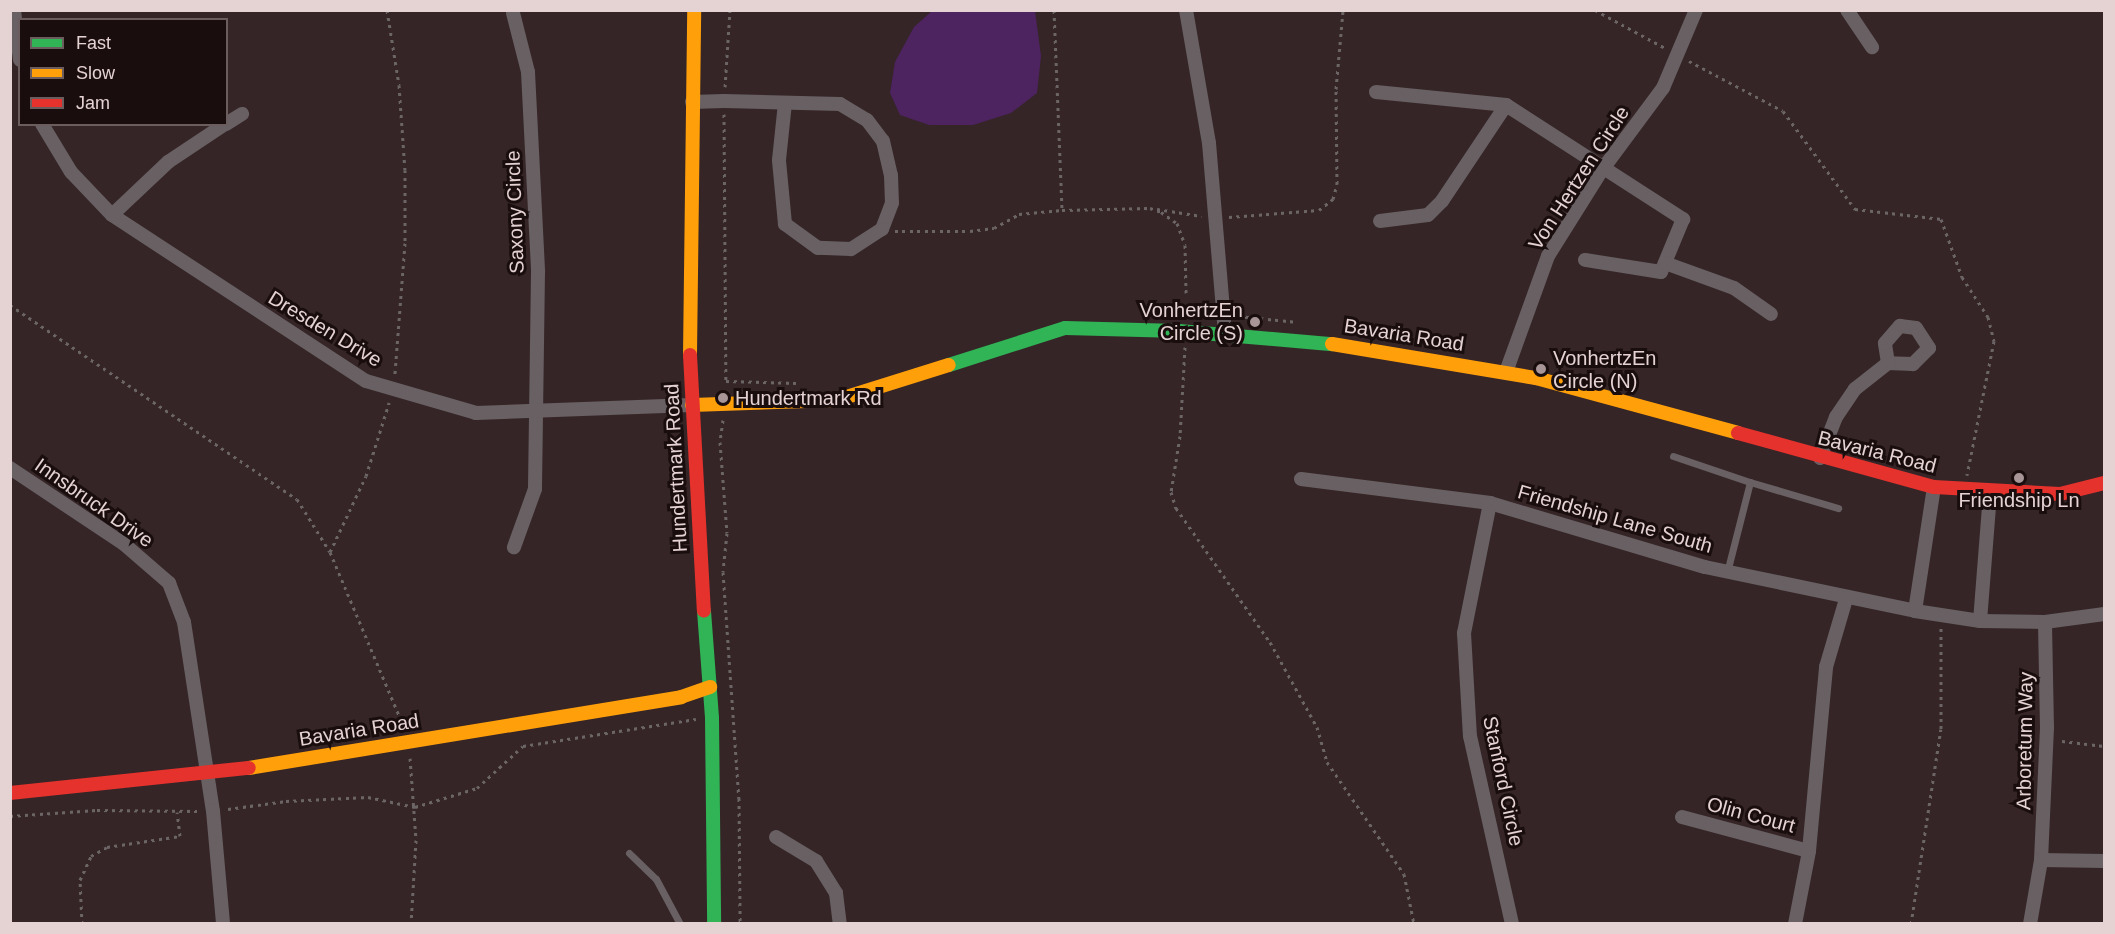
<!DOCTYPE html>
<html>
<head>
<meta charset="utf-8">
<style>
	body { margin:0 }
	#map { position:relative; width:2115px; height:934px; overflow:hidden; background:#352527; font-family:Helvetica,sans-serif }
	div>[style] { position:absolute }
	[style*='--x'] { left:calc(var(--x)*1px); top:calc(var(--y)*1px); width:calc(var(--w)*1px); rotate:calc(var(--a)*1deg) }
	.water>* { inset:0; background:#4d2360 }
	.path>* { height:3px; margin-top:-1.5px; transform-origin:0; background:repeating-linear-gradient(90deg,#6c6566 0 3px,transparent 0 7.5px) }
	.lane>* { height:7px; margin:-3.5px; padding:0 3.5px; transform-origin:3.5px; border-radius:3.5px; background:#686063 }
	.street>* { height:14px; margin:-7px; padding:0 7px; transform-origin:7px; border-radius:7px; background:#686063 }
	.fast>* { height:14px; margin:-7px; padding:0 7px; transform-origin:7px; border-radius:7px; background:#30b455 }
	.slow>* { height:14px; margin:-7px; padding:0 7px; transform-origin:7px; border-radius:7px; background:#ff9f0a }
	.jam>* { height:14px; margin:-7px; padding:0 7px; transform-origin:7px; border-radius:7px; background:#e5322d }
	.dots>* { width:16px; height:16px; translate:-50% -50%; box-sizing:border-box; border:3px solid #190d0e; border-radius:50% }
	span { translate:-50% -50%; white-space:nowrap; text-align:center; line-height:1.15; -webkit-text-stroke:6px #190d0e; paint-order:stroke }
	.street-label { font-size:20px; color:#e5d2d3 }
	.poi-label { font-size:20px; color:#e5d2d3 }
	.right { translate:-100% -50%; text-align:right }
	.left { translate:0 -50%; text-align:left }
	.frame { position:absolute; inset:0; border:12px solid #e5d2d3; pointer-events:none }
	.legend { position:absolute; left:18px; top:18px; width:210px; height:108px; box-sizing:border-box; background:#190d0e; border:2px solid #6b5c5d; margin:0; padding:8px 10px; list-style:none; font-size:18px; color:#e5d2d3 }
	.legend li { display:flex; align-items:center; gap:12px; height:30px }
	.legend b { width:30px; border:2px solid #6b5c5d }
</style>
</head>
<body>
<div id="map">
	<div class="water">
		<i style="clip-path:polygon(932px 11px,1035px 11px,1041px 56px,1037px 93px,1011px 113px,973px 125px,929px 125px,900px 115px,890px 93px,895px 62px,914px 27px)"></i>
	</div>
	<div class="path">
		<i style="--x:387;--y:10;--w:76;--a:80.9"></i>
		<i style="--x:399;--y:85;--w:85;--a:86"></i>
		<i style="--x:405;--y:170;--w:73;--a:90"></i>
		<i style="--x:405;--y:243;--w:131;--a:94.4"></i>
		<i style="--x:1054;--y:10;--w:200;--a:87.7"></i>
		<i style="--x:1062;--y:210;--w:88;--a:-1.3"></i>
		<i style="--x:1150;--y:208;--w:12;--a:20"></i>
		<i style="--x:1161;--y:212;--w:19;--a:35"></i>
		<i style="--x:1177;--y:223;--w:23;--a:70"></i>
		<i style="--x:1185;--y:245;--w:48;--a:88.8"></i>
		<i style="--x:1595;--y:10;--w:80;--a:28.5"></i>
		<i style="--x:1689;--y:61;--w:106;--a:28"></i>
		<i style="--x:1783;--y:111;--w:122;--a:53.7"></i>
		<i style="--x:1855;--y:209;--w:87;--a:6.6"></i>
		<i style="--x:1941;--y:219;--w:62;--a:70.1"></i>
		<i style="--x:1962;--y:277;--w:48;--a:57"></i>
		<i style="--x:1988;--y:317;--w:25;--a:76"></i>
		<i style="--x:1994;--y:341;--w:137;--a:101.4"></i>
		<i style="--x:725;--y:87;--w:77;--a:-86.3"></i>
		<i style="--x:724;--y:114;--w:266;--a:89.6"></i>
		<i style="--x:1157;--y:209;--w:45;--a:9"></i>
		<i style="--x:1229;--y:217;--w:90;--a:-4.4"></i>
		<i style="--x:1319;--y:210;--w:18;--a:-38"></i>
		<i style="--x:1333;--y:199;--w:16;--a:-75"></i>
		<i style="--x:1337;--y:184;--w:95;--a:-90.6"></i>
		<i style="--x:1336;--y:89;--w:79;--a:-84.9"></i>
		<i style="--x:895;--y:231;--w:75;--a:0"></i>
		<i style="--x:970;--y:231;--w:24;--a:-7"></i>
		<i style="--x:994;--y:228;--w:29;--a:-29"></i>
		<i style="--x:1019;--y:214;--w:43;--a:-5.3"></i>
		<i style="--x:10;--y:305;--w:346;--a:34.1"></i>
		<i style="--x:297;--y:499;--w:62;--a:58.1"></i>
		<i style="--x:330;--y:552;--w:180;--a:67.1"></i>
		<i style="--x:1238;--y:316;--w:60;--a:5.7"></i>
		<i style="--x:1185;--y:347;--w:89;--a:93.2"></i>
		<i style="--x:1180;--y:436;--w:57;--a:99.1"></i>
		<i style="--x:1171;--y:492;--w:17;--a:73"></i>
		<i style="--x:1176;--y:508;--w:164;--a:55"></i>
		<i style="--x:1270;--y:642;--w:97;--a:61.1"></i>
		<i style="--x:1317;--y:727;--w:36;--a:74"></i>
		<i style="--x:1327;--y:762;--w:136;--a:55.5"></i>
		<i style="--x:1404;--y:874;--w:51;--a:78.7"></i>
		<i style="--x:726;--y:381;--w:70;--a:1.6"></i>
		<i style="--x:723;--y:420;--w:22;--a:98"></i>
		<i style="--x:720;--y:442;--w:91;--a:85.6"></i>
		<i style="--x:727;--y:533;--w:39;--a:96"></i>
		<i style="--x:723;--y:572;--w:227;--a:86"></i>
		<i style="--x:739;--y:798;--w:126;--a:89.5"></i>
		<i style="--x:330;--y:552;--w:84;--a:-64.7"></i>
		<i style="--x:366;--y:476;--w:77;--a:-72.5"></i>
		<i style="--x:2062;--y:741;--w:42;--a:6.8"></i>
		<i style="--x:410;--y:758;--w:82;--a:85.8"></i>
		<i style="--x:416;--y:840;--w:84;--a:93.4"></i>
		<i style="--x:228;--y:809;--w:59;--a:-7.9"></i>
		<i style="--x:286;--y:801;--w:82;--a:-2.8"></i>
		<i style="--x:368;--y:797;--w:48;--a:12"></i>
		<i style="--x:415;--y:807;--w:65;--a:-17"></i>
		<i style="--x:477;--y:788;--w:62;--a:-42.4"></i>
		<i style="--x:523;--y:746;--w:175;--a:-8.9"></i>
		<i style="--x:10;--y:816;--w:87;--a:-3.9"></i>
		<i style="--x:97;--y:810;--w:100;--a:0.6"></i>
		<i style="--x:82;--y:924;--w:44;--a:-92.6"></i>
		<i style="--x:80;--y:880;--w:26;--a:-65"></i>
		<i style="--x:91;--y:856;--w:18;--a:-29"></i>
		<i style="--x:107;--y:847;--w:74;--a:-8.6"></i>
		<i style="--x:180;--y:836;--w:24;--a:-97"></i>
		<i style="--x:1911;--y:924;--w:197;--a:-81.3"></i>
		<i style="--x:1941;--y:729;--w:101;--a:-90"></i>
	</div>
	<div class="lane">
		<i style="--x:1673;--y:456;--w:81;--a:18.7"></i>
		<i style="--x:1750;--y:482;--w:93;--a:104.3"></i>
		<i style="--x:1750;--y:482;--w:92;--a:16.5"></i>
		<i style="--x:629;--y:853;--w:37;--a:44"></i>
		<i style="--x:656;--y:879;--w:51;--a:61.9"></i>
	</div>
	<div class="street">
		<i style="--x:14;--y:10;--w:50;--a:83.2"></i>
		<i style="--x:1186;--y:10;--w:135;--a:80.2"></i>
		<i style="--x:1209;--y:143;--w:193;--a:85.2"></i>
		<i style="--x:1847;--y:10;--w:45;--a:56"></i>
		<i style="--x:513;--y:13;--w:61;--a:75.7"></i>
		<i style="--x:528;--y:72;--w:200;--a:87.1"></i>
		<i style="--x:538;--y:272;--w:217;--a:90.8"></i>
		<i style="--x:535;--y:489;--w:62;--a:109.9"></i>
		<i style="--x:1376;--y:92;--w:131;--a:5.7"></i>
		<i style="--x:1506;--y:105;--w:211;--a:32.8"></i>
		<i style="--x:1683;--y:219;--w:57;--a:112.5"></i>
		<i style="--x:1661;--y:272;--w:77;--a:-171"></i>
		<i style="--x:692;--y:102;--w:32;--a:-2"></i>
		<i style="--x:724;--y:101;--w:116;--a:1.5"></i>
		<i style="--x:840;--y:104;--w:31;--a:31"></i>
		<i style="--x:867;--y:120;--w:26;--a:53"></i>
		<i style="--x:883;--y:141;--w:35;--a:77"></i>
		<i style="--x:891;--y:175;--w:28;--a:88"></i>
		<i style="--x:892;--y:203;--w:28;--a:111"></i>
		<i style="--x:882;--y:229;--w:37;--a:147"></i>
		<i style="--x:851;--y:249;--w:33;--a:-178"></i>
		<i style="--x:818;--y:248;--w:41;--a:-144"></i>
		<i style="--x:785;--y:224;--w:64;--a:-95.4"></i>
		<i style="--x:779;--y:160;--w:57;--a:-84"></i>
		<i style="--x:42;--y:124;--w:56;--a:58.9"></i>
		<i style="--x:71;--y:172;--w:59;--a:46.4"></i>
		<i style="--x:112;--y:215;--w:303;--a:33.2"></i>
		<i style="--x:366;--y:381;--w:115;--a:16.2"></i>
		<i style="--x:476;--y:413;--w:216;--a:-2.1"></i>
		<i style="--x:226;--y:124;--w:19;--a:-32"></i>
		<i style="--x:112;--y:215;--w:77;--a:-43.4"></i>
		<i style="--x:168;--y:162;--w:69;--a:-33.7"></i>
		<i style="--x:1380;--y:221;--w:48;--a:-7.1"></i>
		<i style="--x:1428;--y:215;--w:20;--a:-45"></i>
		<i style="--x:1442;--y:201;--w:115;--a:-56.3"></i>
		<i style="--x:1665;--y:263;--w:73;--a:19.9"></i>
		<i style="--x:1734;--y:288;--w:45;--a:35.1"></i>
		<i style="--x:1900;--y:326;--w:16;--a:7"></i>
		<i style="--x:1916;--y:328;--w:24;--a:57"></i>
		<i style="--x:1929;--y:348;--w:23;--a:135"></i>
		<i style="--x:1913;--y:364;--w:25;--a:-178"></i>
		<i style="--x:1888;--y:363;--w:20;--a:-99"></i>
		<i style="--x:1885;--y:343;--w:23;--a:-49"></i>
		<i style="--x:1506;--y:372;--w:123;--a:-70.1"></i>
		<i style="--x:1548;--y:256;--w:102;--a:-57.9"></i>
		<i style="--x:1602;--y:170;--w:102;--a:-53.4"></i>
		<i style="--x:1663;--y:88;--w:85;--a:-67.1"></i>
		<i style="--x:1820;--y:458;--w:44;--a:-68.7"></i>
		<i style="--x:1836;--y:417;--w:34;--a:-56"></i>
		<i style="--x:1855;--y:389;--w:42;--a:-38.2"></i>
		<i style="--x:10;--y:468;--w:137;--a:33.7"></i>
		<i style="--x:124;--y:544;--w:60;--a:40.9"></i>
		<i style="--x:169;--y:583;--w:42;--a:69"></i>
		<i style="--x:184;--y:622;--w:191;--a:81.3"></i>
		<i style="--x:213;--y:811;--w:113;--a:84.9"></i>
		<i style="--x:1301;--y:479;--w:191;--a:7.2"></i>
		<i style="--x:1490;--y:503;--w:224;--a:16.6"></i>
		<i style="--x:1705;--y:567;--w:215;--a:11.8"></i>
		<i style="--x:1915;--y:611;--w:66;--a:8.7"></i>
		<i style="--x:1980;--y:621;--w:65;--a:0.9"></i>
		<i style="--x:2045;--y:622;--w:60;--a:-7.7"></i>
		<i style="--x:1490;--y:503;--w:133;--a:101.3"></i>
		<i style="--x:1464;--y:633;--w:103;--a:86.7"></i>
		<i style="--x:1470;--y:736;--w:193;--a:77.4"></i>
		<i style="--x:1915;--y:611;--w:125;--a:-81.3"></i>
		<i style="--x:1980;--y:621;--w:128;--a:-85.5"></i>
		<i style="--x:1682;--y:817;--w:131;--a:15"></i>
		<i style="--x:776;--y:837;--w:47;--a:31"></i>
		<i style="--x:816;--y:861;--w:38;--a:58"></i>
		<i style="--x:836;--y:893;--w:31;--a:83"></i>
		<i style="--x:2041;--y:860;--w:132;--a:-87.4"></i>
		<i style="--x:2047;--y:728;--w:106;--a:-91.1"></i>
		<i style="--x:1795;--y:924;--w:74;--a:-79.1"></i>
		<i style="--x:1809;--y:851;--w:185;--a:-84.7"></i>
		<i style="--x:1826;--y:667;--w:71;--a:-73.6"></i>
		<i style="--x:2030;--y:924;--w:65;--a:-80.2"></i>
		<i style="--x:2041;--y:860;--w:63;--a:0.9"></i>
	</div>
	<div class="fast">
		<i style="--x:949;--y:365;--w:122;--a:-17.7"></i>
		<i style="--x:1065;--y:328;--w:114;--a:1.5"></i>
		<i style="--x:1179;--y:331;--w:154;--a:4.9"></i>
		<i style="--x:704;--y:611;--w:107;--a:85.7"></i>
		<i style="--x:712;--y:718;--w:206;--a:89.4"></i>
	</div>
	<div class="slow">
		<i style="--x:1332;--y:344;--w:207;--a:9.5"></i>
		<i style="--x:1536;--y:378;--w:209;--a:15.2"></i>
		<i style="--x:690;--y:355;--w:345;--a:-89.3"></i>
		<i style="--x:692;--y:405;--w:145;--a:-2"></i>
		<i style="--x:837;--y:400;--w:117;--a:-17.4"></i>
		<i style="--x:249;--y:768;--w:438;--a:-9.3"></i>
		<i style="--x:681;--y:697;--w:31;--a:-19"></i>
	</div>
	<div class="jam">
		<i style="--x:690;--y:355;--w:256;--a:86.9"></i>
		<i style="--x:1738;--y:433;--w:203;--a:15.4"></i>
		<i style="--x:1934;--y:487;--w:126;--a:3.2"></i>
		<i style="--x:2060;--y:494;--w:45;--a:-14"></i>
		<i style="--x:10;--y:793;--w:240;--a:-6"></i>
	</div>
	<div class="dots">
		<i style="left:1255px;top:322px;background:#a79597"></i>
		<i style="left:1541px;top:369px;background:#a79597"></i>
		<i style="left:723px;top:398px;background:#a79597"></i>
		<i style="left:2019px;top:478px;background:#a79597"></i>
	</div>
	<div class="street-label">
		<span style="left:1579px;top:178px;rotate:-57deg">Von Hertzen Circle</span>
		<span style="left:515px;top:212px;rotate:-92deg">Saxony Circle</span>
		<span style="left:325px;top:329px;rotate:31deg">Dresden Drive</span>
		<span style="left:1404px;top:335px;rotate:9deg">Bavaria Road</span>
		<span style="left:1877px;top:452px;rotate:14deg">Bavaria Road</span>
		<span style="left:676px;top:468px;rotate:-93deg">Hundertmark Road</span>
		<span style="left:94px;top:503px;rotate:35deg">Innsbruck Drive</span>
		<span style="left:1615px;top:519px;rotate:16deg">Friendship Lane South</span>
		<span style="left:359px;top:730px;rotate:-9deg">Bavaria Road</span>
		<span style="left:2025px;top:741px;rotate:-89deg">Arboretum Way</span>
		<span style="left:1503px;top:781px;rotate:78deg">Stanford Circle</span>
		<span style="left:1751px;top:815px;rotate:15deg">Olin Court</span>
	</div>
	<div class="poi-label">
		<span class="right" style="left:1243px;top:322px">VonhertzEn<br>Circle (S)</span>
		<span class="left" style="left:1553px;top:370px">VonhertzEn<br>Circle (N)</span>
		<span class="left" style="left:735px;top:398px">Hundertmark Rd</span>
		<span style="left:2019px;top:500px">Friendship Ln</span>
	</div>
	<div class="frame"></div>
	<ul class="legend">
	<li><b style="height:8px;background:#30b455"></b>Fast</li>
	<li><b style="height:8px;background:#ff9f0a"></b>Slow</li>
	<li><b style="height:8px;background:#e5322d"></b>Jam</li>
	</ul>
</div>
</body>
</html>
